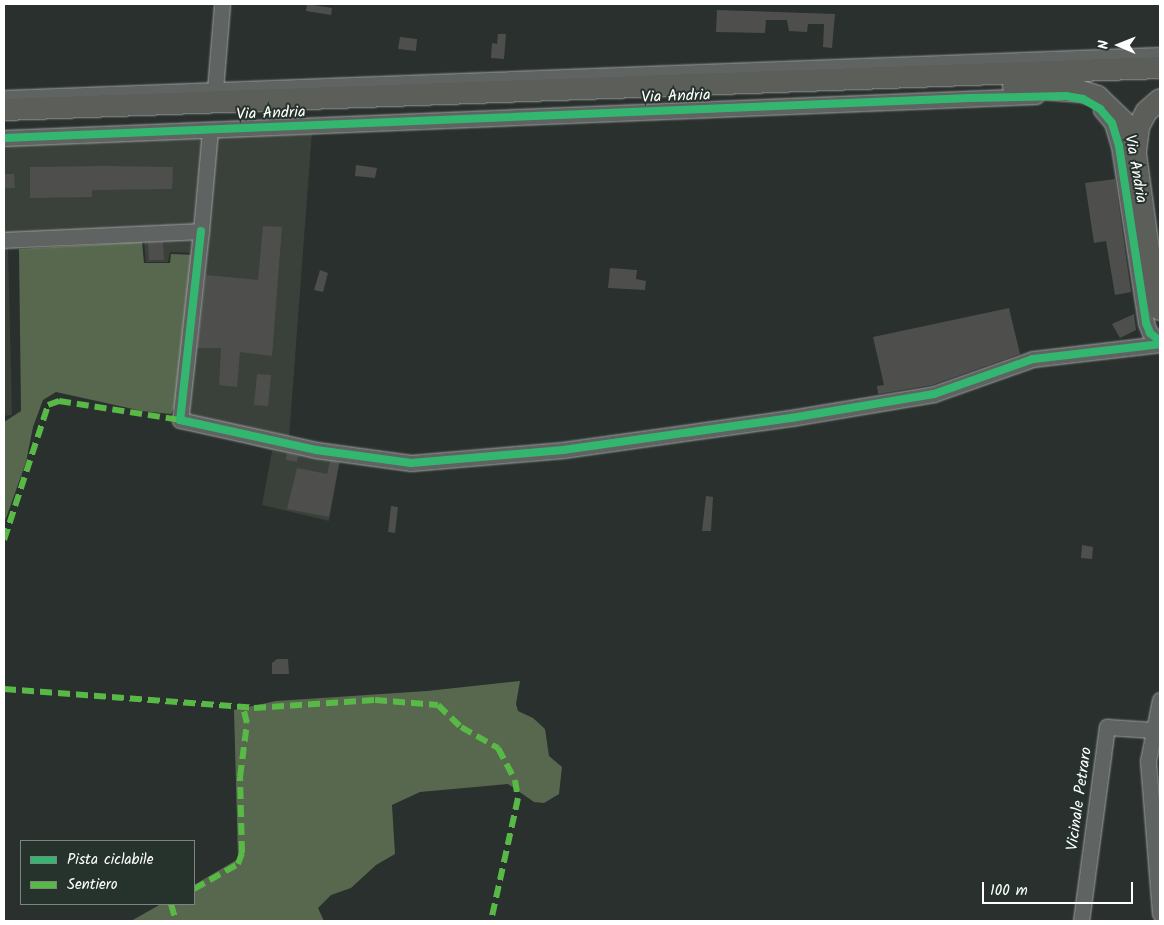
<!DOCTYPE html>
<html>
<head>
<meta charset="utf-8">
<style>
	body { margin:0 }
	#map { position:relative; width:1164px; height:925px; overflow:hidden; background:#29302d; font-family:Kalam,sans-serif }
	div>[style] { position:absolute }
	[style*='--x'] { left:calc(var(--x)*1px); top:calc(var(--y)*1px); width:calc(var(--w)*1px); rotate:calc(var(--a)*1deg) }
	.built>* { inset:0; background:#3a403a }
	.green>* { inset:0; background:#58684e }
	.building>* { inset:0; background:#4e4f4c }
	.roads { filter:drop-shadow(0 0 1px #9fa2a0) drop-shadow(0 0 1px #9fa2a0) }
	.minor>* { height:15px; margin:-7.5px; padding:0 7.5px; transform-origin:7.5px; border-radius:7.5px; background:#5f6362 }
	.highway>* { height:21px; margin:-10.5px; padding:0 10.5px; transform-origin:10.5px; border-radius:10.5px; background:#5c5f59 }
	.quiet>* { height:6px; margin-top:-3px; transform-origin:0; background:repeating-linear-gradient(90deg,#58b947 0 12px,transparent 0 18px) }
	.cycleway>* { height:8px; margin:-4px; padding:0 4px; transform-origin:4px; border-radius:4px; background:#33b770 }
	span { translate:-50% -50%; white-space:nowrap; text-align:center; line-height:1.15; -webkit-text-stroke:4px #26332d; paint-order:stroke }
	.street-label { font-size:16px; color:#fff }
	.frame { position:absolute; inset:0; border:5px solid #fff; pointer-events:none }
	.legend { position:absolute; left:20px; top:840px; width:175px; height:65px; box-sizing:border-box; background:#26332d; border:1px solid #7d8581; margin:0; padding:6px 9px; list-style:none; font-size:15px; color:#fff }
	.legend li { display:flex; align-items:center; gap:10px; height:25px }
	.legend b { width:25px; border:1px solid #7d8581 }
	.north { position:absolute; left:1094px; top:20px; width:50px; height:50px; -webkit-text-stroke:4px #26332d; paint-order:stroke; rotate:271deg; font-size:14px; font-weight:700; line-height:20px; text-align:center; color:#fff }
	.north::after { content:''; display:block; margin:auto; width:18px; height:22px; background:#fff; clip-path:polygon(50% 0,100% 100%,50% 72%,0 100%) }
	.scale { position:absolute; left:982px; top:882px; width:151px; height:22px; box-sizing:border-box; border:2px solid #fff; border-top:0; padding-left:6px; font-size:15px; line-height:18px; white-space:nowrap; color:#fff; -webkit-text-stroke:4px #26332d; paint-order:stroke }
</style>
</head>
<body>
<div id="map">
	<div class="built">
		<i style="clip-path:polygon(312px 132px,289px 438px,342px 450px,329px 521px,262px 505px,272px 451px,176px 423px,196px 253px,170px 252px,168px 262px,146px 262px,144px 242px,8px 247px,12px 415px,4px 416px,4px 142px)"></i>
	</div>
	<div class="green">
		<i style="clip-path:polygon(142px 242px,144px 263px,170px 263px,171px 254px,196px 255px,179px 397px,171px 414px,142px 411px,56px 392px,43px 400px,33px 427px,26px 462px,4px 524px,4px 422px,21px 411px,19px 249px)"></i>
		<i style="clip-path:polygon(520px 681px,516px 704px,518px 711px,533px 718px,545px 729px,549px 756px,562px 767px,559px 794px,544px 803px,534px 802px,508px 784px,420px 792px,392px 805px,395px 854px,376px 865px,351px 888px,331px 895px,318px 908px,324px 921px,131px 921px,161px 904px,194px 904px,194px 885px,238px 859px,234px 710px,276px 701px,427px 691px)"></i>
	</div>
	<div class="building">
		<i style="clip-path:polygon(307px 4px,332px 8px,331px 15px,306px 11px)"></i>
		<i style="clip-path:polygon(717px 10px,835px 14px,832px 48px,823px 47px,824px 24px,808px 24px,807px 32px,789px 31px,787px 20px,766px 20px,765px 33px,716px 32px)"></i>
		<i style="clip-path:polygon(498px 34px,506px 34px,504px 59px,491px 58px,492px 43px,497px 44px)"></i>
		<i style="clip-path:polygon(400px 37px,417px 39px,416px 51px,398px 49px)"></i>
		<i style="clip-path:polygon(356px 165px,377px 168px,375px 178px,355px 176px)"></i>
		<i style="clip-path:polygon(105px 166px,173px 167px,172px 189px,92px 190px,92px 197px,30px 198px,30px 167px)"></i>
		<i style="clip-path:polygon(4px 174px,14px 174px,15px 188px,4px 188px)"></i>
		<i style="clip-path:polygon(1115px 179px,1131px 292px,1115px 295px,1106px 241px,1094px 243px,1085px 183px)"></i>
		<i style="clip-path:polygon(263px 226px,282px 227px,272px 356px,240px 352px,237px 387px,219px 385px,221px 348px,197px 348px,206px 275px,258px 280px)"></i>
		<i style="clip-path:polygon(163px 242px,164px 260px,149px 260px,148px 243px)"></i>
		<i style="clip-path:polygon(610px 268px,637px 270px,636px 279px,646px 281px,645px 290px,608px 288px)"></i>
		<i style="clip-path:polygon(320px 270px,328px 273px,323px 292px,314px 290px)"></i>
		<i style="clip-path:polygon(1009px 308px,1020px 354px,932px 385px,878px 394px,877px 386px,884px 385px,873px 337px)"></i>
		<i style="clip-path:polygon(1134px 314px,1136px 330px,1120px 338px,1112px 324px)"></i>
		<i style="clip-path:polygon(257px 374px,271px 375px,268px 406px,254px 405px)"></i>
		<i style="clip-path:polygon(287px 453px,298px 456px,297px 462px,286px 460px)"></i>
		<i style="clip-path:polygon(330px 461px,339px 463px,329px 517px,287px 509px,297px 468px,327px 474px)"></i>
		<i style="clip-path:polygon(706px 496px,713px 497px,711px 531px,702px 531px)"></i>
		<i style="clip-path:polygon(391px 506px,398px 507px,395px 533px,388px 532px)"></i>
		<i style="clip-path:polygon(1082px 545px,1093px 547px,1092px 559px,1081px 558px)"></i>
		<i style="clip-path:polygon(277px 659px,288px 659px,289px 674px,272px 674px,272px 663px)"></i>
	</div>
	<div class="roads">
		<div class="minor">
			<i style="--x:215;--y:90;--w:86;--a:-85.3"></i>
			<i style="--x:4;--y:98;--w:1157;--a:-2.13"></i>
			<i style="--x:1101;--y:110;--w:17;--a:50"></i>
			<i style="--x:1112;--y:123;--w:24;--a:73"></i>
			<i style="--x:1119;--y:146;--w:179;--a:81.3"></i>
			<i style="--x:1146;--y:323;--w:11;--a:68"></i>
			<i style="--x:1150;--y:333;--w:13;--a:39"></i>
			<i style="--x:4;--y:138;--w:1033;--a:-2.33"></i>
			<i style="--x:201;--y:231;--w:190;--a:96.3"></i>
			<i style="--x:180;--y:420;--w:139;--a:12.4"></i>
			<i style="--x:316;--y:450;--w:96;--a:7.8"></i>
			<i style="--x:411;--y:463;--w:153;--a:-4.9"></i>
			<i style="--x:563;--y:450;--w:230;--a:-8"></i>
			<i style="--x:791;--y:418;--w:145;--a:-9.5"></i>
			<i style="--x:934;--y:394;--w:105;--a:-19.5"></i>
			<i style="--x:1033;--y:359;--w:128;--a:-6.7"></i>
			<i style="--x:4;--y:240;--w:197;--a:-2.6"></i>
			<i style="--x:201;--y:231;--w:101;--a:-84.9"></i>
			<i style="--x:1160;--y:700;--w:62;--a:101.1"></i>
			<i style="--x:1148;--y:761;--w:153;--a:85.5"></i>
			<i style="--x:1081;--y:921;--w:196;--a:-82.4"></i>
			<i style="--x:1107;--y:727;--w:46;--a:3.7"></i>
		</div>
		<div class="highway">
			<i style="--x:1013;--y:86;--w:68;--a:4.2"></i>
			<i style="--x:1081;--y:91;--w:17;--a:17"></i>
			<i style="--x:1097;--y:96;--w:36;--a:44"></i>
			<i style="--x:1123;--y:121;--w:35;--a:70"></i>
			<i style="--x:1135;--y:154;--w:139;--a:82.2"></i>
			<i style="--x:1154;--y:292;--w:18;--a:71"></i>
			<i style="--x:4;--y:109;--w:1157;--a:-2.08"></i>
			<i style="--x:1135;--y:151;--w:25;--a:-83"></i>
			<i style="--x:1138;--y:126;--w:17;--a:-62"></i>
			<i style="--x:1146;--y:111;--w:18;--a:-41"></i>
		</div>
	</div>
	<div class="quiet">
		<i style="--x:4;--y:540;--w:142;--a:-71.9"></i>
		<i style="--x:48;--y:405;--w:12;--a:-20"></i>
		<i style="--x:59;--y:401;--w:122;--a:8.9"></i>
		<i style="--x:4;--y:689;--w:251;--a:4.3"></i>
		<i style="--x:254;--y:708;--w:121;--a:-3.8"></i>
		<i style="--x:375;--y:700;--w:63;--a:4.5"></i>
		<i style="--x:438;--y:705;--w:32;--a:44"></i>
		<i style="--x:461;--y:727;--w:43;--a:29.6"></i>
		<i style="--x:498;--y:748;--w:36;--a:62"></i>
		<i style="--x:515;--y:780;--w:18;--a:81"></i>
		<i style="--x:518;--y:798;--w:126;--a:102.4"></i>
		<i style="--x:194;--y:889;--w:51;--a:-29.6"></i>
		<i style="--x:238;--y:864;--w:12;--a:-70"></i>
		<i style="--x:242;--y:853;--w:76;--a:-91.5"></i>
		<i style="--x:240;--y:777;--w:54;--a:-82.6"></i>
		<i style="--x:247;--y:723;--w:16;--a:-104"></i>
		<i style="--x:171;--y:904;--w:18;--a:74"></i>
	</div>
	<div class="cycleway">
		<i style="--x:4;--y:138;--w:967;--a:-2.37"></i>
		<i style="--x:970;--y:98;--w:96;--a:-1.2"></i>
		<i style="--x:1066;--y:96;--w:17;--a:10"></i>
		<i style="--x:1083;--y:99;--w:20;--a:30"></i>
		<i style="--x:1100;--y:109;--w:18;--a:49"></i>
		<i style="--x:1112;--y:123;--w:24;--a:73"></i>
		<i style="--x:1119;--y:146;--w:179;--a:81.3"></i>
		<i style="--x:1146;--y:323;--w:11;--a:68"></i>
		<i style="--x:1150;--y:333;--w:13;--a:39"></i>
		<i style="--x:201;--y:231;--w:190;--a:96.3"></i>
		<i style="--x:180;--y:420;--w:139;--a:12.4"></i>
		<i style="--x:316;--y:450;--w:96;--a:7.8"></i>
		<i style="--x:411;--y:463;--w:153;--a:-4.9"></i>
		<i style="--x:563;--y:450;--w:230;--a:-8"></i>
		<i style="--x:791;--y:418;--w:145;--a:-9.5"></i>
		<i style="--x:934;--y:394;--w:105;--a:-19.5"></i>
		<i style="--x:1033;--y:359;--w:128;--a:-6.7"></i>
	</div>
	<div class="street-label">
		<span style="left:676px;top:97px;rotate:-2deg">Via Andria</span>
		<span style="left:271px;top:114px;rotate:-2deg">Via Andria</span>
		<span style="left:1135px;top:169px;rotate:80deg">Via Andria</span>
		<span style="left:1080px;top:799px;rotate:-82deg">Vicinale Petraro</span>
	</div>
	<div class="frame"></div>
	<ul class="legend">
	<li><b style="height:6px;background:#33b770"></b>Pista ciclabile</li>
	<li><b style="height:6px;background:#58b947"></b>Sentiero</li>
	</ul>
	<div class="north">N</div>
	<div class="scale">100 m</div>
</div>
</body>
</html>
